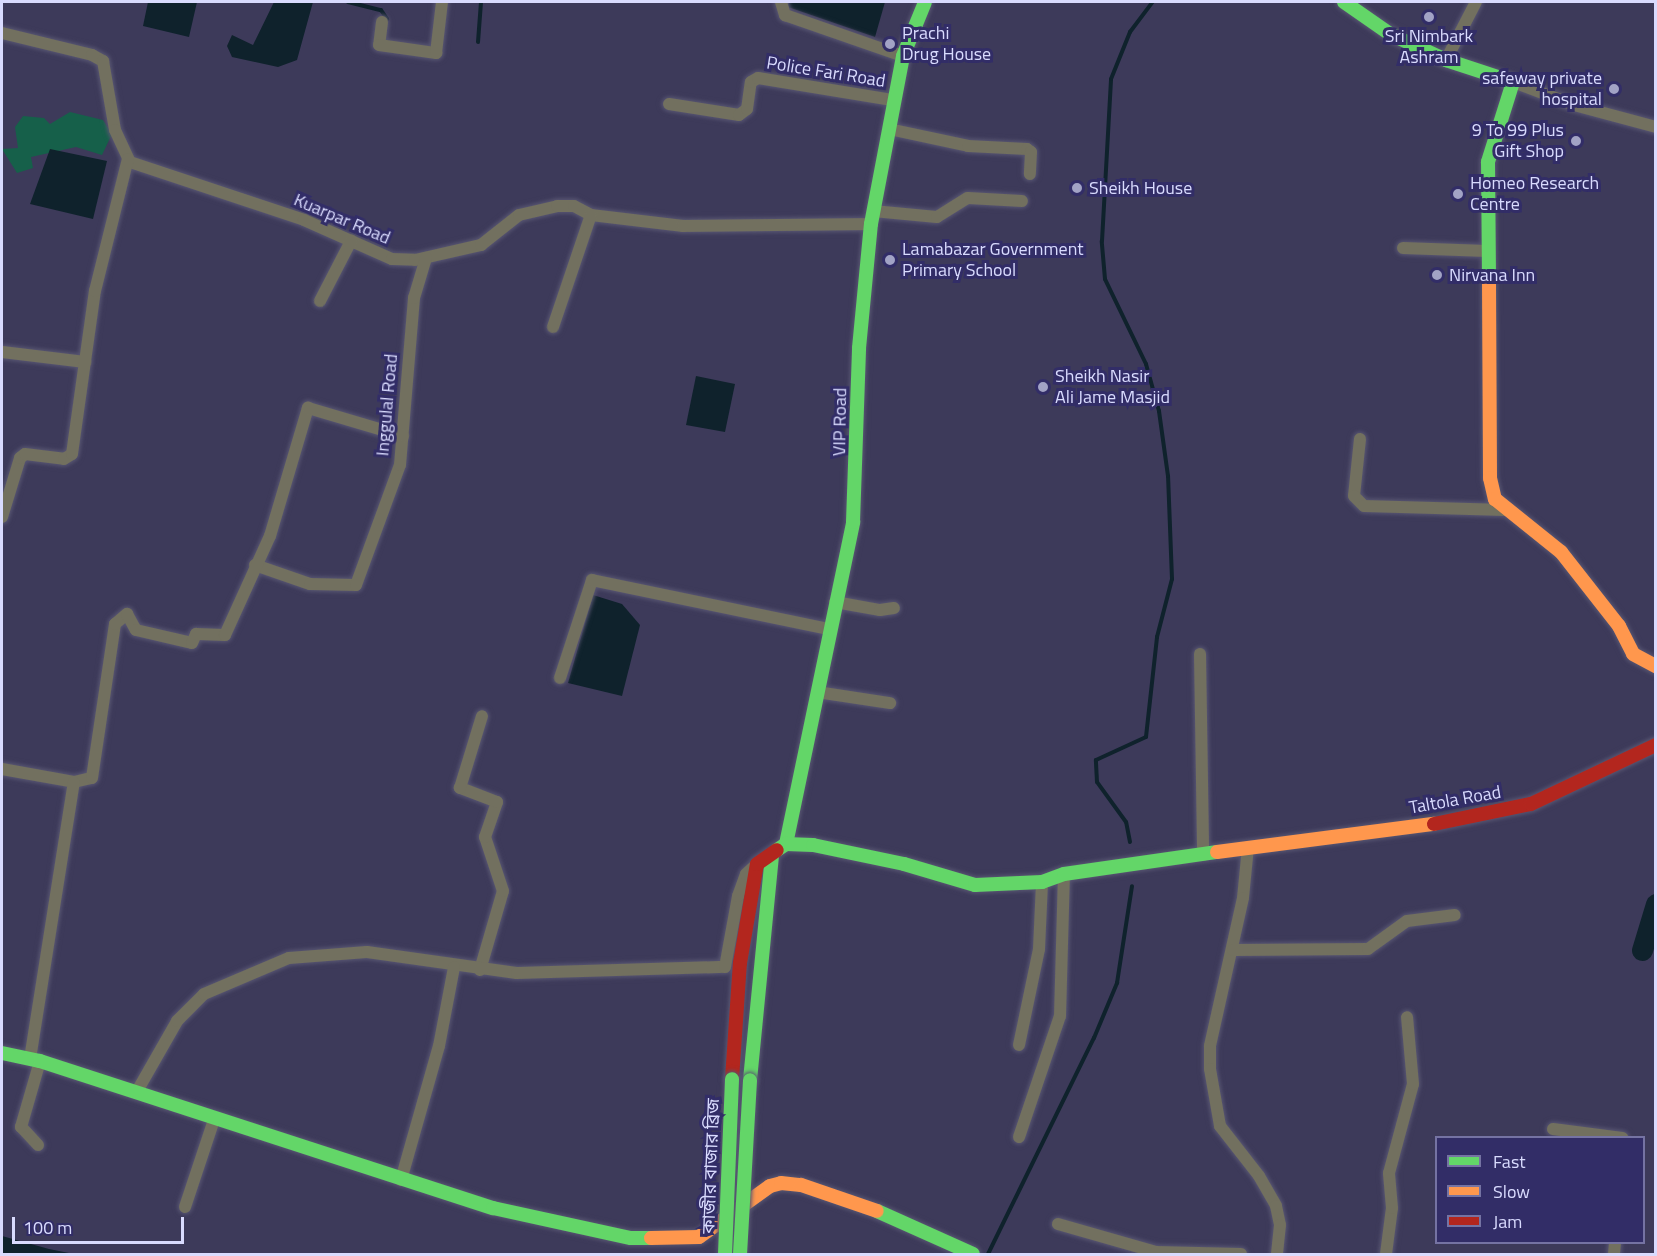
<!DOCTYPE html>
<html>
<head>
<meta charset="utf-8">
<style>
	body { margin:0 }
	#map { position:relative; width:1657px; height:1256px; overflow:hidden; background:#3d3a5a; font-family:"Titillium Web","Noto Sans Bengali",sans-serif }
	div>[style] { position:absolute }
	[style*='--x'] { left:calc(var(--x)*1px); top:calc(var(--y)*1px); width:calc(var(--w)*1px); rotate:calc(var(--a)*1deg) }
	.green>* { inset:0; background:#16604a }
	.water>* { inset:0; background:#0f222c }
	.stream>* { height:4px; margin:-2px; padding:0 2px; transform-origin:2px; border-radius:2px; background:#0f222c }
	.river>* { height:21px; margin:-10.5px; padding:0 10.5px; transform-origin:10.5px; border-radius:10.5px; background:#0f222c }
	.roads { filter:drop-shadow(0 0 2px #585672) drop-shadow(0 0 2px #585672) }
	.street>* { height:12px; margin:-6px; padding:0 6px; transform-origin:6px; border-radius:6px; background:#72705f }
	.fast>* { height:14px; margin:-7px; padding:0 7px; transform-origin:7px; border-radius:7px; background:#63d668 }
	.slow>* { height:14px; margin:-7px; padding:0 7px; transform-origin:7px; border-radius:7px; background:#ff974d }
	.jam>* { height:14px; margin:-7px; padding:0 7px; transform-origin:7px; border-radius:7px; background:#b3261e }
	.bridges { filter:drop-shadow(0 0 2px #585672) drop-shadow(0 0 2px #585672) }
	.fast-bridge>* { height:14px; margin:-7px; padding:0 7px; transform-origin:7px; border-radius:7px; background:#63d668 }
	.dots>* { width:16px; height:16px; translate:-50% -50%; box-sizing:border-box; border:3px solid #322d67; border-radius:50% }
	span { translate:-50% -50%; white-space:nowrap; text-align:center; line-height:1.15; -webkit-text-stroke:6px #322d67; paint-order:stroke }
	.poi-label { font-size:18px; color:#d9dbfe }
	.left { translate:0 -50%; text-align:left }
	.right { translate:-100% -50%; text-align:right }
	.street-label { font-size:18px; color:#d9dbfe }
	.frame { position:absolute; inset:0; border:3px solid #d9dbfe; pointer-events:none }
	.legend { position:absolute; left:1435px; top:1136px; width:210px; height:108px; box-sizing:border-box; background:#322d67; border:2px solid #7573a3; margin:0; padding:8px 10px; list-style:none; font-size:18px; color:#d9dbfe }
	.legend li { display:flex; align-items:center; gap:12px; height:30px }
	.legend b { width:30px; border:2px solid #7573a3 }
	.scale { position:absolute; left:12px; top:1217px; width:172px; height:27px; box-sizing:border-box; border:3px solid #d9dbfe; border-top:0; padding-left:8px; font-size:18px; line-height:21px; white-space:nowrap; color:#d9dbfe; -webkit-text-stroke:4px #322d67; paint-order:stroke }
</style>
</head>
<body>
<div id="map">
	<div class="green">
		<i style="clip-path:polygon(70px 112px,103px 120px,112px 134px,102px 155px,76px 147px,31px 157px,33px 168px,17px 173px,2px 149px,18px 148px,15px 127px,23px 116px,44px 118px,50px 124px)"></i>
	</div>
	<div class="water">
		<i style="clip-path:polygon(148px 2px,197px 2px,189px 37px,143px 26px)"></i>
		<i style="clip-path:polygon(274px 2px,313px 2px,297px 60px,278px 67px,232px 57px,227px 46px,232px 35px,253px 45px)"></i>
		<i style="clip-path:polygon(789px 2px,885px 2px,875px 37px,788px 7px)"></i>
		<i style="clip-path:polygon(50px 149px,107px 161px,93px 219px,30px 204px)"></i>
		<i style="clip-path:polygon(696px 376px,735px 384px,725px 432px,686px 425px)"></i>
		<i style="clip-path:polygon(593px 595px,622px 604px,640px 625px,622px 696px,568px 683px)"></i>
		<i style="clip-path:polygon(2px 1236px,49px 1249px,74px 1254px,2px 1254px)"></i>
	</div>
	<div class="stream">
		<i style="--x:348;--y:2;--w:34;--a:14"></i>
		<i style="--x:381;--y:10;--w:11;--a:56"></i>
		<i style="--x:478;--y:42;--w:40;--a:-85.7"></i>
		<i style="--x:1130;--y:842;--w:20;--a:-101"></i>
		<i style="--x:1126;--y:822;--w:49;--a:-125.9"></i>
		<i style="--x:1097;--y:782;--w:22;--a:-93"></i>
		<i style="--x:1096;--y:760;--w:55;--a:-24.7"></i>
		<i style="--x:1146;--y:737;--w:101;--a:-83.7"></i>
		<i style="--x:1157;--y:637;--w:60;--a:-75.5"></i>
		<i style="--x:1172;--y:579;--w:103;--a:-92.2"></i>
		<i style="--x:1168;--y:476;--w:66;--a:-97.9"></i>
		<i style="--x:1159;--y:411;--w:49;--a:-105.5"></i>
		<i style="--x:1146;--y:364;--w:94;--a:-115.8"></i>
		<i style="--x:1105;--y:279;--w:38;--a:-95"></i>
		<i style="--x:1102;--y:241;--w:162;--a:-86.8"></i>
		<i style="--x:1111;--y:79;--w:51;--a:-68"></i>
		<i style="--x:1130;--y:32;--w:38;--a:-53"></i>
		<i style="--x:988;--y:1254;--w:241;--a:-63.9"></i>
		<i style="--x:1094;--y:1038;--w:60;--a:-67.3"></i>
		<i style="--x:1117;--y:983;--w:98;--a:-81.2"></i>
	</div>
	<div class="river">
		<i style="--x:1642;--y:950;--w:48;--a:-73.1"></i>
	</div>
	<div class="roads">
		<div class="street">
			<i style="--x:781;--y:2;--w:14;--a:73"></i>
			<i style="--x:785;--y:15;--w:125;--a:19.2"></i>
			<i style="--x:382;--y:22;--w:23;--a:97"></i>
			<i style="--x:379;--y:45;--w:58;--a:8"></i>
			<i style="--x:436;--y:53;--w:51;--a:-83.3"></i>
			<i style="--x:2;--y:33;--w:93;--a:13.7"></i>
			<i style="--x:92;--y:55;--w:13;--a:29"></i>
			<i style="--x:103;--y:61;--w:70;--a:80.1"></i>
			<i style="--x:115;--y:130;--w:35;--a:65"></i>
			<i style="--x:130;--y:162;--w:183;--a:18.4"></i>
			<i style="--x:304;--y:220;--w:96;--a:23.9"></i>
			<i style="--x:392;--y:259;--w:23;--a:2"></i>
			<i style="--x:415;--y:260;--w:68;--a:-12.8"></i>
			<i style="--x:481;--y:245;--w:48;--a:-38.3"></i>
			<i style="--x:519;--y:215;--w:39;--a:-13"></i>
			<i style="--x:557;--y:206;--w:17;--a:0"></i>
			<i style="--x:574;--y:206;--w:19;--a:28"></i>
			<i style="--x:591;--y:215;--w:93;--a:6.8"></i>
			<i style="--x:683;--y:226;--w:188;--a:-0.6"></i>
			<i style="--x:1446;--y:60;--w:65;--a:-62.7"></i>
			<i style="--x:1513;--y:82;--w:65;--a:20.7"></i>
			<i style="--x:1574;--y:105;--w:85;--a:15"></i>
			<i style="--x:669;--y:104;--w:71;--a:8.9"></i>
			<i style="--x:739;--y:115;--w:10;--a:-37"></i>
			<i style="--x:747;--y:109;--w:27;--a:-82"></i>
			<i style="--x:751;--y:82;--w:8;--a:-30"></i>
			<i style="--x:758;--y:78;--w:136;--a:9.3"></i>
			<i style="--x:889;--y:129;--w:81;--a:12.1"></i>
			<i style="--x:968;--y:146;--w:59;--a:2.9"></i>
			<i style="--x:1027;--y:149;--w:5;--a:37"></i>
			<i style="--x:1031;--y:152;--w:22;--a:93"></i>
			<i style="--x:873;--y:211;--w:64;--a:5.4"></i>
			<i style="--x:937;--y:217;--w:36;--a:-32"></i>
			<i style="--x:968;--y:198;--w:54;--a:3.2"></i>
			<i style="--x:1403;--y:248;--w:84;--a:2"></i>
			<i style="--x:320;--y:301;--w:68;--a:-62.7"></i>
			<i style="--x:553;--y:327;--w:118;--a:-71.3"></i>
			<i style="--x:2;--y:352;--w:84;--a:6.9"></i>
			<i style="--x:1360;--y:439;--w:57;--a:96"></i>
			<i style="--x:1354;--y:496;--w:14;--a:45"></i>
			<i style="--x:1364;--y:506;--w:141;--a:1.6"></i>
			<i style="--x:2;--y:517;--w:62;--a:-73"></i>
			<i style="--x:20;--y:458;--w:6;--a:-39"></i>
			<i style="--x:25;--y:454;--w:39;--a:7"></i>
			<i style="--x:64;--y:459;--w:9;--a:-32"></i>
			<i style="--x:72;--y:454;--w:165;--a:-82"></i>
			<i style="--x:95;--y:291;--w:136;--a:-76"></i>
			<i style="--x:255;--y:565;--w:58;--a:19.1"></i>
			<i style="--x:310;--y:584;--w:46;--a:1.2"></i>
			<i style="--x:356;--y:585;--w:128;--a:-69.9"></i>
			<i style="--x:400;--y:465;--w:168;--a:-85.2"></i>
			<i style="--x:414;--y:298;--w:42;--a:-73.3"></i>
			<i style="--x:835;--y:602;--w:46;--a:10.1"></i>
			<i style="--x:880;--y:610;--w:14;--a:-8"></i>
			<i style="--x:1200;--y:654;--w:201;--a:89.1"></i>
			<i style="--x:560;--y:678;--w:103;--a:-71.9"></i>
			<i style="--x:592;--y:580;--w:241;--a:11.7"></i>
			<i style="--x:817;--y:692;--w:74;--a:8.6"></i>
			<i style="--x:2;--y:769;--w:73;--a:10.2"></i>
			<i style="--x:74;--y:782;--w:18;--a:-13"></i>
			<i style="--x:92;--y:778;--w:156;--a:-81.5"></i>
			<i style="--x:115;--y:624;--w:16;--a:-40"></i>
			<i style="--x:127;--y:614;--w:18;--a:61"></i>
			<i style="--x:136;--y:630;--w:57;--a:13.1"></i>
			<i style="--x:192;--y:643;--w:10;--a:-66"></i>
			<i style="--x:196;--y:634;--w:29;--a:2"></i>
			<i style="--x:225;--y:635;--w:109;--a:-65.6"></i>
			<i style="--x:270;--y:536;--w:134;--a:-73.5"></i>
			<i style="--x:308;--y:408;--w:99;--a:16.4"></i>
			<i style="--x:1248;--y:847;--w:51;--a:95.6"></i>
			<i style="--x:1243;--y:898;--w:152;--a:102.6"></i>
			<i style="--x:1210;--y:1046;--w:23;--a:90"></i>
			<i style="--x:1210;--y:1069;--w:58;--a:80"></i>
			<i style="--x:1220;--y:1126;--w:63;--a:52"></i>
			<i style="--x:1259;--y:1176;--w:34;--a:60"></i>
			<i style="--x:1276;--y:1206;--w:19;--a:78"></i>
			<i style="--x:1280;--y:1225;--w:29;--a:96"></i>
			<i style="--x:1233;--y:950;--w:135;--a:-0.4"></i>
			<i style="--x:1368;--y:949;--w:48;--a:-35.7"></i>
			<i style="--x:1407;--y:921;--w:48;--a:-7.1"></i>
			<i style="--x:480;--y:970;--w:82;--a:-73.8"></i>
			<i style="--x:503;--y:891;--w:57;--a:-108.4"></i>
			<i style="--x:485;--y:837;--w:37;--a:-71"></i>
			<i style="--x:497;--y:802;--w:40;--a:-159"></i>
			<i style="--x:460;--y:788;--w:75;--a:-73"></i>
			<i style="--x:1019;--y:1045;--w:98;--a:-78.2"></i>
			<i style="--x:1039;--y:949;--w:67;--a:-87.4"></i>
			<i style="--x:30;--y:1059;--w:280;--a:-81"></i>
			<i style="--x:136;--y:1093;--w:83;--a:-60.3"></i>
			<i style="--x:177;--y:1021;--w:38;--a:-45"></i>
			<i style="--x:204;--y:994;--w:92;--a:-23"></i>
			<i style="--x:289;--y:958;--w:78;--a:-4.4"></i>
			<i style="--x:367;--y:952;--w:151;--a:8"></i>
			<i style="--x:517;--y:973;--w:208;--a:-1.7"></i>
			<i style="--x:725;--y:967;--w:72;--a:-79.6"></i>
			<i style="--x:738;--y:896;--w:23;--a:-70"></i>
			<i style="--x:746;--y:874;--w:13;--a:-42"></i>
			<i style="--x:1553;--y:1129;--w:70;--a:7.4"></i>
			<i style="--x:1019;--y:1137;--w:128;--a:-71.3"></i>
			<i style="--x:1060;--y:1016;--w:142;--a:-88.4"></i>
			<i style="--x:38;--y:1145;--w:25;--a:-133"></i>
			<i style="--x:21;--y:1127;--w:69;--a:-73.9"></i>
			<i style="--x:401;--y:1180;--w:139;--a:-74.2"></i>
			<i style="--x:439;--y:1046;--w:80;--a:-79.2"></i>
			<i style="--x:185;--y:1207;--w:92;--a:-71.6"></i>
			<i style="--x:1058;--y:1224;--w:102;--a:15.9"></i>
			<i style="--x:1156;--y:1252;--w:85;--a:1.3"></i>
			<i style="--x:1386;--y:1254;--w:46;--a:-82.6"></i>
			<i style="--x:1392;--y:1208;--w:35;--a:-95"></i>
			<i style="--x:1389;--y:1173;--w:92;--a:-74.9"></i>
			<i style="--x:1413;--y:1084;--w:67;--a:-95.1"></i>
			<i style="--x:1614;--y:1254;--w:12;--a:-85"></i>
		</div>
		<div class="fast">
			<i style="--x:1344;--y:2;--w:56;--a:34.8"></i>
			<i style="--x:1390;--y:34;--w:62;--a:24.9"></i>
			<i style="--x:1446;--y:60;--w:71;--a:18.2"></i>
			<i style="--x:1513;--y:82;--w:84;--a:107.4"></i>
			<i style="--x:1488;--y:162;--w:121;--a:89.5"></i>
			<i style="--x:786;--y:844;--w:329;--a:-78.2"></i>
			<i style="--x:853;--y:522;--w:174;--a:-88"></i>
			<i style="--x:859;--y:348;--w:125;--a:-84.5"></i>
			<i style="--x:871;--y:224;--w:171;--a:-79.2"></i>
			<i style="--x:903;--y:56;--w:58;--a:-67.8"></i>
			<i style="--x:777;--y:850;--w:11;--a:-34"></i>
			<i style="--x:786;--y:844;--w:27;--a:2"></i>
			<i style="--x:813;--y:845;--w:93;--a:11.8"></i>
			<i style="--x:904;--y:864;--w:74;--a:16.5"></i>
			<i style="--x:975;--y:885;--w:67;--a:-2.6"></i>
			<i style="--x:1042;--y:882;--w:23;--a:-20"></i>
			<i style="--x:1064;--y:874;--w:155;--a:-8.2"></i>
			<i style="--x:2;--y:1053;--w:39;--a:12"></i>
			<i style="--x:40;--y:1061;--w:476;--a:18"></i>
			<i style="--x:493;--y:1208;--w:141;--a:12.3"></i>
			<i style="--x:631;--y:1238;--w:20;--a:0"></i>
			<i style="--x:750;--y:1080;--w:226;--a:-84.4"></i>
			<i style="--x:877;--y:1211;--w:105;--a:24.1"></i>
		</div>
		<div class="slow">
			<i style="--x:1489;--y:283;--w:195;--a:89.7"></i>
			<i style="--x:1490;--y:478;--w:22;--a:77"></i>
			<i style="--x:1495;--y:499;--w:85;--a:38.8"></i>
			<i style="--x:1561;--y:552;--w:94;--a:51.9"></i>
			<i style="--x:1619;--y:626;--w:31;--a:63"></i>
			<i style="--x:1633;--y:654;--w:26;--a:28"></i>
			<i style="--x:1217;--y:852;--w:219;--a:-7.4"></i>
			<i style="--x:651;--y:1238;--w:48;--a:-1.2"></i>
			<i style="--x:699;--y:1237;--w:87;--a:-35.7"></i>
			<i style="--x:770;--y:1186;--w:11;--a:-15"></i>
			<i style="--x:781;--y:1183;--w:20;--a:6"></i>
			<i style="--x:801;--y:1185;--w:80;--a:18.9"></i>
		</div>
		<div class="jam">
			<i style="--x:1434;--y:824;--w:99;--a:-11.7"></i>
			<i style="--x:1531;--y:804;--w:138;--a:-25.3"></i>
			<i style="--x:732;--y:1079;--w:116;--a:-86.1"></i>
			<i style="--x:740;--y:963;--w:100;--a:-80.3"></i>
			<i style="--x:757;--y:864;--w:24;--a:-35"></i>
		</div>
	</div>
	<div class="bridges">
		<div class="fast-bridge">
			<i style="--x:725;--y:1254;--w:175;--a:-87.7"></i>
			<i style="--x:740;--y:1254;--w:174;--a:-86.7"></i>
		</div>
	</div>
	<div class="dots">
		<i style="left:1429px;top:17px;background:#a2a3c5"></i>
		<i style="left:890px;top:44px;background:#a2a3c5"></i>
		<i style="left:1614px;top:89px;background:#a2a3c5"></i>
		<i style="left:1576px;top:141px;background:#a2a3c5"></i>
		<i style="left:1077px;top:188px;background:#a2a3c5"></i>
		<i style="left:1458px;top:194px;background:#a2a3c5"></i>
		<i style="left:890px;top:260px;background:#a2a3c5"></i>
		<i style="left:1437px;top:275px;background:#a2a3c5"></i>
		<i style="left:1043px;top:387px;background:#a2a3c5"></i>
	</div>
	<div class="poi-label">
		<span class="left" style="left:902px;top:44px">Prachi<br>Drug House</span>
		<span style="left:1429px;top:47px">Sri Nimbark<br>Ashram</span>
		<span class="right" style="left:1602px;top:89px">safeway private<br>hospital</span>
		<span class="right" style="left:1564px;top:141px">9 To 99 Plus<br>Gift Shop</span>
		<span class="left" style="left:1470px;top:194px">Homeo Research<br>Centre</span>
		<span class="left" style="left:1089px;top:188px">Sheikh House</span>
		<span class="left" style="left:902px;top:260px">Lamabazar Government<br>Primary School</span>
		<span class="left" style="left:1449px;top:275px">Nirvana Inn</span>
		<span class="left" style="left:1055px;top:387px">Sheikh Nasir<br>Ali Jame Masjid</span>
	</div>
	<div class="street-label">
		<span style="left:826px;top:72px;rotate:9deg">Police Fari Road</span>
		<span style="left:342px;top:219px;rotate:23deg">Kuarpar Road</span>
		<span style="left:387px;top:405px;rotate:-85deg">Inggulal Road</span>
		<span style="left:840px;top:422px;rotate:-89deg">VIP Road</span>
		<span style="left:1455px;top:800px;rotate:-10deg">Taltola Road</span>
		<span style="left:711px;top:1166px;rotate:-88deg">কাজীর বাজার ব্রিজ</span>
	</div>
	<div class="frame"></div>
	<ul class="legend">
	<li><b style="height:8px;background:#63d668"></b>Fast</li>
	<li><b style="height:8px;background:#ff974d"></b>Slow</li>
	<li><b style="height:8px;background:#b3261e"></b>Jam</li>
	</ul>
	<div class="scale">100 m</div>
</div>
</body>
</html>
